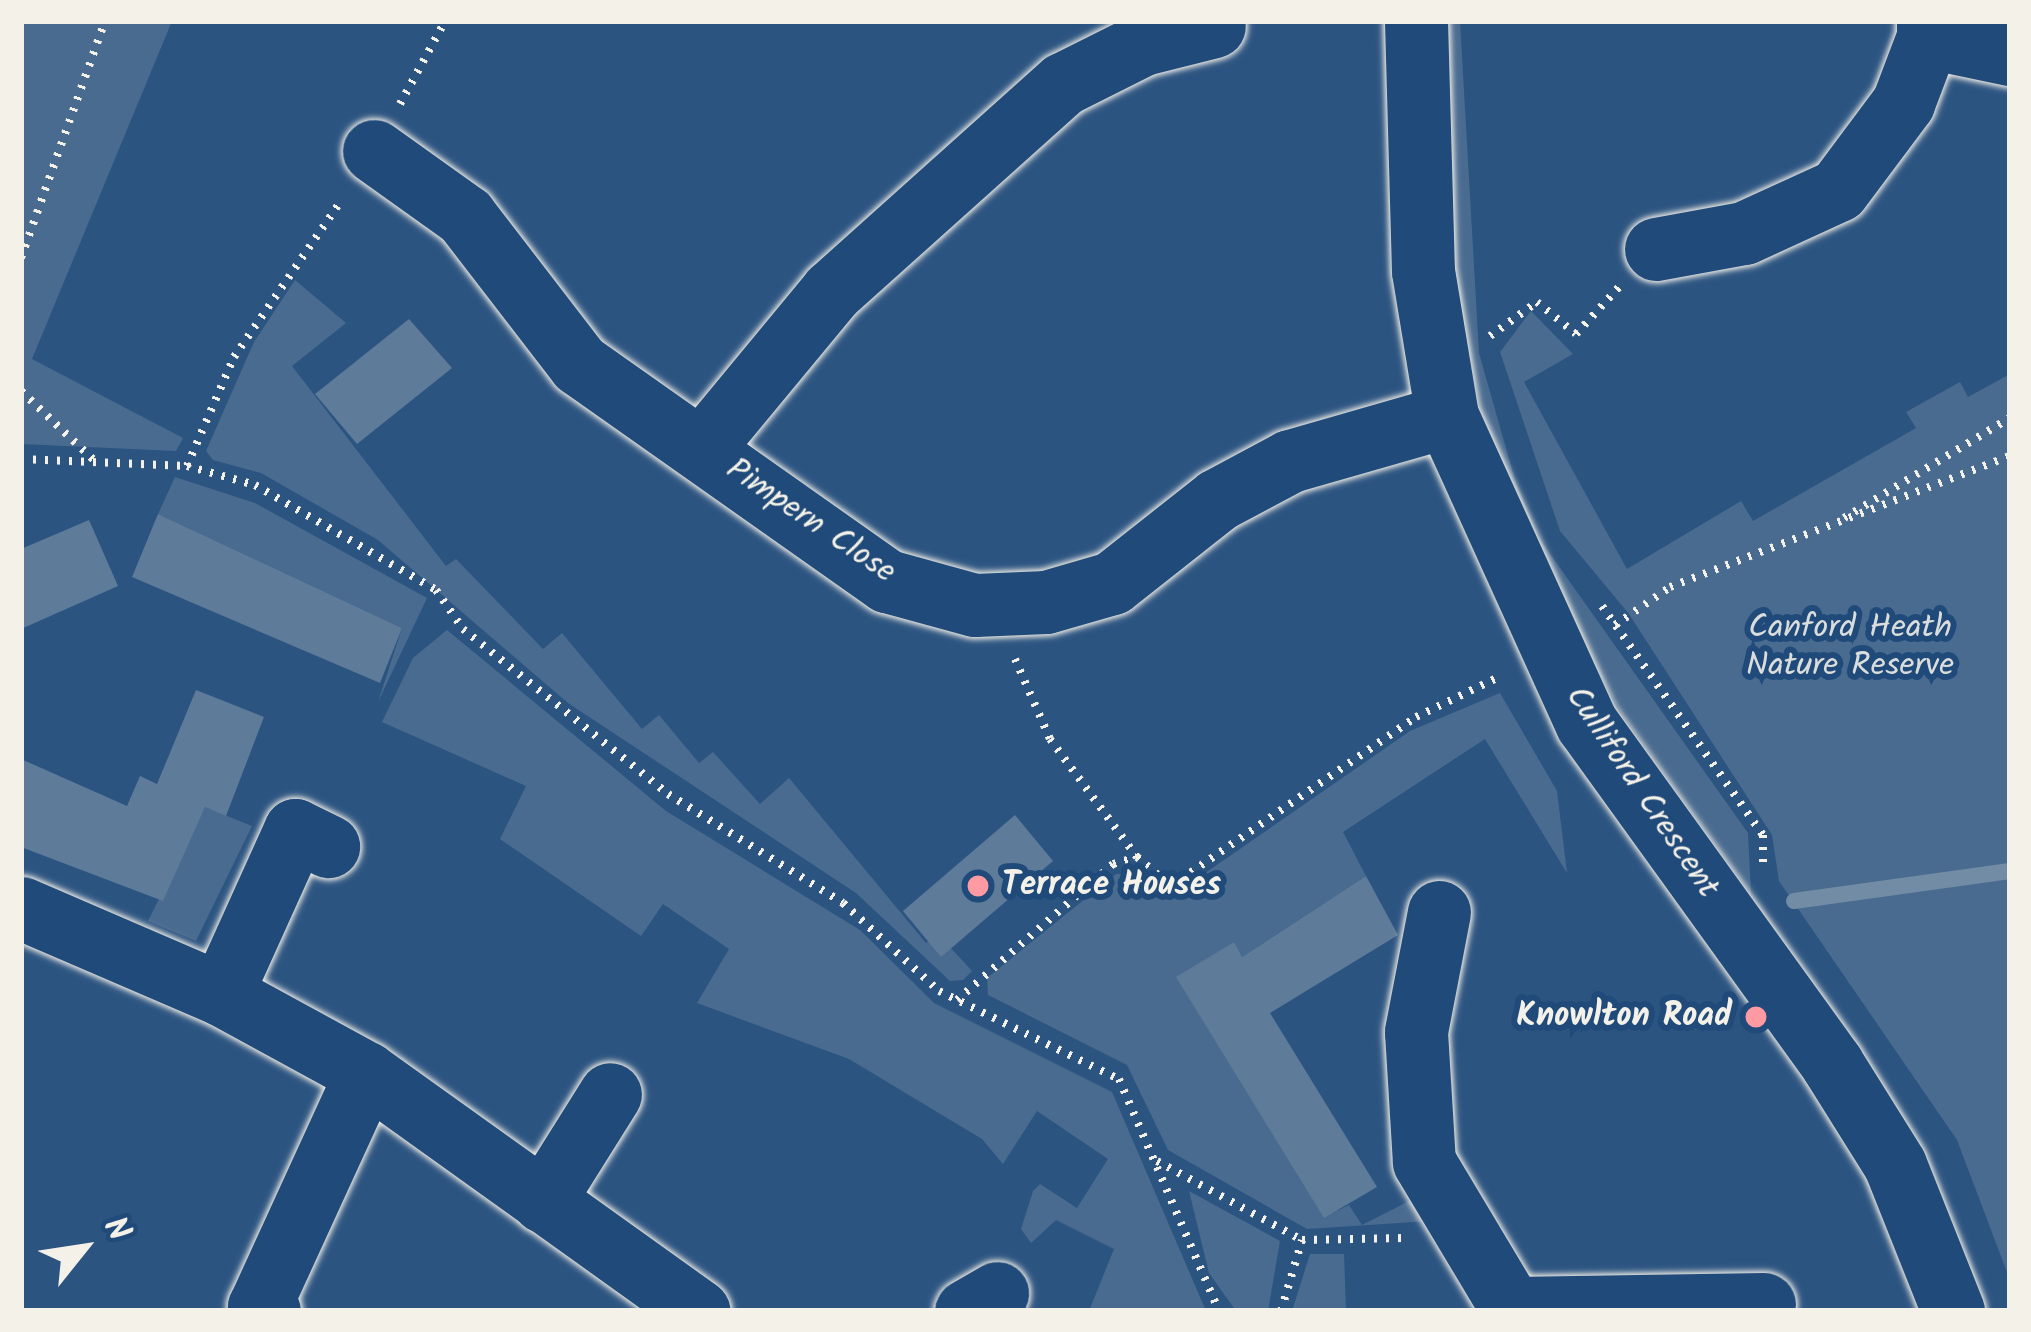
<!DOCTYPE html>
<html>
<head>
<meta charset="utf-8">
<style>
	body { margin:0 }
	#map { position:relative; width:2031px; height:1332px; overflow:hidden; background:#2c5481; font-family:Kalam,sans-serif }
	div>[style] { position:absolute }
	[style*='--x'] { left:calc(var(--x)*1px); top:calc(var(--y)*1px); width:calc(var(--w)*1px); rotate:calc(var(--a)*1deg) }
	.green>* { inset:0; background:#496b90 }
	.stream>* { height:16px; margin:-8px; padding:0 8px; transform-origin:8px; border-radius:8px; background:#738ca6 }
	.building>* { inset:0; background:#5e7b9a }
	.path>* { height:8px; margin-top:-4px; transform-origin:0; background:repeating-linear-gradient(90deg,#f4f1e8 0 3px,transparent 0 12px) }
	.roads { filter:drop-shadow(0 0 3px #f4f1e8) drop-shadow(0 0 3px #f4f1e8) }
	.minor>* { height:63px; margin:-31.5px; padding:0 31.5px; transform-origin:31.5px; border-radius:31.5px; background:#1f4a7a }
	.dots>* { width:33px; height:33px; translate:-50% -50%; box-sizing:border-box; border:6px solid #1f4a7a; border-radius:50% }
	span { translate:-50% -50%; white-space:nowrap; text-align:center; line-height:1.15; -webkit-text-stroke:12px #1f4a7a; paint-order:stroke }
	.street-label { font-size:33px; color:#f4f1e8 }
	.park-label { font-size:33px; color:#dadddb }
	.poi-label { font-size:33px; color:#f4f1e8; font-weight:700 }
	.left { translate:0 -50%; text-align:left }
	.right { translate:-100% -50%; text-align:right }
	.frame { position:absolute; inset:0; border:24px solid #f4f1e8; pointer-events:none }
	.north { position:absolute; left:24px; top:1188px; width:120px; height:120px; -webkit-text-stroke:9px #1f4a7a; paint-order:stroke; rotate:60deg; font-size:33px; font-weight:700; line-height:48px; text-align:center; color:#f4f1e8 }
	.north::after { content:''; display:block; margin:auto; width:42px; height:54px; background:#f4f1e8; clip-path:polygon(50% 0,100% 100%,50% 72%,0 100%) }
</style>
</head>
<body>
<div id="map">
	<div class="green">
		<i style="clip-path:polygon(21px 21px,172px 21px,32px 359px,183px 438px,176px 451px,21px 444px)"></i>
		<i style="clip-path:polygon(1449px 21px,1460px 21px,1479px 353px,1515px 480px,1538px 537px,1748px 833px,1751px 894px,1622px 714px,1530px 548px,1483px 423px,1453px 267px)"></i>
		<i style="clip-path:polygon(295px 280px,346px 323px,292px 366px,446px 566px,456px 559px,543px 649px,562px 633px,642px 729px,659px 715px,699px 763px,713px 752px,760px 804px,789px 778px,926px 943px,937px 933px,972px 971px,963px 980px,950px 981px,856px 893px,568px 703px,378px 540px,261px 473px,213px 460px,206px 451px,254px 342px)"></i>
		<i style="clip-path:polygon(1531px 311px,1573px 354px,1524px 382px,1627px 569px,1741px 501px,1753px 521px,1916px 428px,1906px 412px,1960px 382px,1968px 397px,2010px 374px,2010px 1280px,1957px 1140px,1779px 881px,1772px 835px,1629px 614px,1560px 531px,1500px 352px)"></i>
		<i style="clip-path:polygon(175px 477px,255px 503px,427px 598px,378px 702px,402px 628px,158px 514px)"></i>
		<i style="clip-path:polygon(447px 630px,666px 811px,860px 930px,934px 1003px,1112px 1092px,1206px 1311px,1089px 1311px,1114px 1249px,1056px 1220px,1031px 1243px,1021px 1229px,1033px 1191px,1040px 1184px,1077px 1208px,1108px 1159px,1037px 1111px,1003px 1164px,982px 1139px,849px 1059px,697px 1003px,729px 949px,663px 904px,641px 936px,500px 839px,526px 786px,382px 722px,413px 658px)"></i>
		<i style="clip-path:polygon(1500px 693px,1557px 791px,1567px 873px,1485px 739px,1343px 832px,1366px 876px,1242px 957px,1233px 943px,1198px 964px,1324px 1217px,1349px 1205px,1362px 1225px,1415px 1198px,1430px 1221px,1307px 1229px,1168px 1150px,1127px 1065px,988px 995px,987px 978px,1116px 874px,1140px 873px,1172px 896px,1410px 731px)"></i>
		<i style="clip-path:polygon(205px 807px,252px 826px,196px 941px,148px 921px)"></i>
		<i style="clip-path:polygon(1189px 1191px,1280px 1241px,1268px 1311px,1236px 1311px,1209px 1273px)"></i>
		<i style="clip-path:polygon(1310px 1254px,1344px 1254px,1346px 1311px,1292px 1311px)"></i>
	</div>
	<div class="stream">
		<i style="--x:1794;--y:901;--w:218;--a:-7.9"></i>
	</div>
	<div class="building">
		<i style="clip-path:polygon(409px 319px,452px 368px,357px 444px,315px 394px)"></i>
		<i style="clip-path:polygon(158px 514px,402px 628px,380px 683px,132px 577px)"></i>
		<i style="clip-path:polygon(89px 520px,118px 586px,21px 629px,21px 549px)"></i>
		<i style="clip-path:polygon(196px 690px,264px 717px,226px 816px,205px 807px,163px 901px,21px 847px,21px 759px,127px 806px,140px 776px,157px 784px)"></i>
		<i style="clip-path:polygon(1015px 815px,1053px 861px,941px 957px,903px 911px)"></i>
		<i style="clip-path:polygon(1366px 876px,1398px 935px,1270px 1013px,1377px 1187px,1324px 1218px,1176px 977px,1234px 942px,1242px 957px)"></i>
	</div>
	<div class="path">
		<i style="--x:400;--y:104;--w:94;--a:-61.5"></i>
		<i style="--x:21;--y:258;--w:251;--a:-70.5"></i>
		<i style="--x:1490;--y:336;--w:58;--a:-35.9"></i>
		<i style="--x:1537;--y:302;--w:50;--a:39.4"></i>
		<i style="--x:1576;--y:334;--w:64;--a:-47.5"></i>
		<i style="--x:21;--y:391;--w:106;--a:43.5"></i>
		<i style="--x:21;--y:459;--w:166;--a:2.4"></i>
		<i style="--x:187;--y:466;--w:71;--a:15.6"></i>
		<i style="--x:255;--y:485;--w:209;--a:30.1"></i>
		<i style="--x:436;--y:590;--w:47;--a:55.3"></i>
		<i style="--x:463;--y:629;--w:263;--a:38.8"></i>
		<i style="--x:668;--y:794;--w:206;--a:31.9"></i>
		<i style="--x:843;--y:903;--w:130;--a:42.5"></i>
		<i style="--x:939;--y:991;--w:200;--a:26.1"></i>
		<i style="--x:1119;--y:1079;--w:253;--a:66.7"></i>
		<i style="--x:187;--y:466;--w:119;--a:-66.7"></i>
		<i style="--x:234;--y:357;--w:191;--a:-55.6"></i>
		<i style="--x:1844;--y:518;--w:194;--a:-31.1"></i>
		<i style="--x:1602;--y:606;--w:280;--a:54.9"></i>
		<i style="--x:1763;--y:835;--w:35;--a:90"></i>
		<i style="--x:1615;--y:625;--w:67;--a:-34.6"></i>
		<i style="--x:1670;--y:587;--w:364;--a:-21.1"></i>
		<i style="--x:1015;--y:659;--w:87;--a:66.4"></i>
		<i style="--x:1050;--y:739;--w:147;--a:53.6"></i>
		<i style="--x:957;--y:1000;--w:207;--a:-41.1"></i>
		<i style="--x:1113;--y:864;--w:25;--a:-16"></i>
		<i style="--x:1137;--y:857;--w:45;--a:40.5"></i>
		<i style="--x:1171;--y:886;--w:298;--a:-34.6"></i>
		<i style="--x:1416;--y:717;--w:94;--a:-25.8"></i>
		<i style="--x:1157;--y:1161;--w:165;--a:28.6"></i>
		<i style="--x:1302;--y:1240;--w:101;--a:-1.1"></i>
		<i style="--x:1281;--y:1311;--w:74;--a:-73.5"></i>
	</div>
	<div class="roads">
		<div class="minor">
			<i style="--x:1416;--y:21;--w:250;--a:88.4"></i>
			<i style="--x:1423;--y:271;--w:147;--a:80.6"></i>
			<i style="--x:1447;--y:416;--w:338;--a:65.6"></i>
			<i style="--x:1587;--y:724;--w:419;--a:54.2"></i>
			<i style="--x:1832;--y:1064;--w:119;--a:58"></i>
			<i style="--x:1895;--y:1165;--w:157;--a:68.3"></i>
			<i style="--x:1928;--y:21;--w:16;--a:90"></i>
			<i style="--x:1928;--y:37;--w:84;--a:11.7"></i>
			<i style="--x:374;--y:151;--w:112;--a:35.5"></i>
			<i style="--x:465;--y:216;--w:187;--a:52.4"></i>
			<i style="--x:579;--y:364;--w:377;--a:35.2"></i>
			<i style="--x:887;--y:581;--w:91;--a:15.3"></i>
			<i style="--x:975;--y:605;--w:71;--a:-2.4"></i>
			<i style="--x:1046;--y:602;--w:69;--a:-16.1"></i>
			<i style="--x:1112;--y:583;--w:134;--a:-38.3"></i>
			<i style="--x:1217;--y:500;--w:83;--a:-28.1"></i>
			<i style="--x:1290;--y:461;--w:163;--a:-16"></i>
			<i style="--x:1656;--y:249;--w:89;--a:-10.3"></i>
			<i style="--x:1744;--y:233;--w:103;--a:-24.6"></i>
			<i style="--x:1838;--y:190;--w:109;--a:-53.2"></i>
			<i style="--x:1903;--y:103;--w:71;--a:-69.3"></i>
			<i style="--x:702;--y:448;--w:204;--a:-50.4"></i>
			<i style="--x:832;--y:291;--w:310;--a:-41.9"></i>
			<i style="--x:1063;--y:84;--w:89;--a:-26.6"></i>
			<i style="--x:1143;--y:44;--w:73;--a:-14.2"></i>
			<i style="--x:21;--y:908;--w:218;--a:23.3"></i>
			<i style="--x:221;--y:994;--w:165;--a:28.6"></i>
			<i style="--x:366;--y:1073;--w:409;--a:35.6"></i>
			<i style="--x:1439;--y:912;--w:122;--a:100.9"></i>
			<i style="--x:1416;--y:1032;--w:130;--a:86.5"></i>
			<i style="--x:1424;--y:1162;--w:174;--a:59.1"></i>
			<i style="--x:221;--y:994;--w:180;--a:-65.7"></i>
			<i style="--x:295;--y:830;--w:37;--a:26"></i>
			<i style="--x:543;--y:1201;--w:126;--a:-57.9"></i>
			<i style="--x:1512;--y:1308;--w:252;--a:-0.9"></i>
			<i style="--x:269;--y:1311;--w:11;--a:-158"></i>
			<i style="--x:259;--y:1307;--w:257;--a:-65.4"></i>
			<i style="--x:966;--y:1311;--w:36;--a:-30"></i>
		</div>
	</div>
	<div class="dots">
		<i style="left:978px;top:886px;background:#ff9aa2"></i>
		<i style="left:1756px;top:1017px;background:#ff9aa2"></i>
	</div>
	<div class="street-label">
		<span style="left:810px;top:522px;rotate:34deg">Pimpern Close</span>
		<span style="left:1641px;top:793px;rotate:56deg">Culliford Crescent</span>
	</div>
	<div class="park-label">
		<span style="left:1850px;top:648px">Canford Heath<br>Nature Reserve</span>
	</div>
	<div class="poi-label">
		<span class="left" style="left:1002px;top:886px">Terrace Houses</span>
		<span class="right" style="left:1732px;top:1017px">Knowlton Road</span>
	</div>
	<div class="frame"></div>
	<div class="north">N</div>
</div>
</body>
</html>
